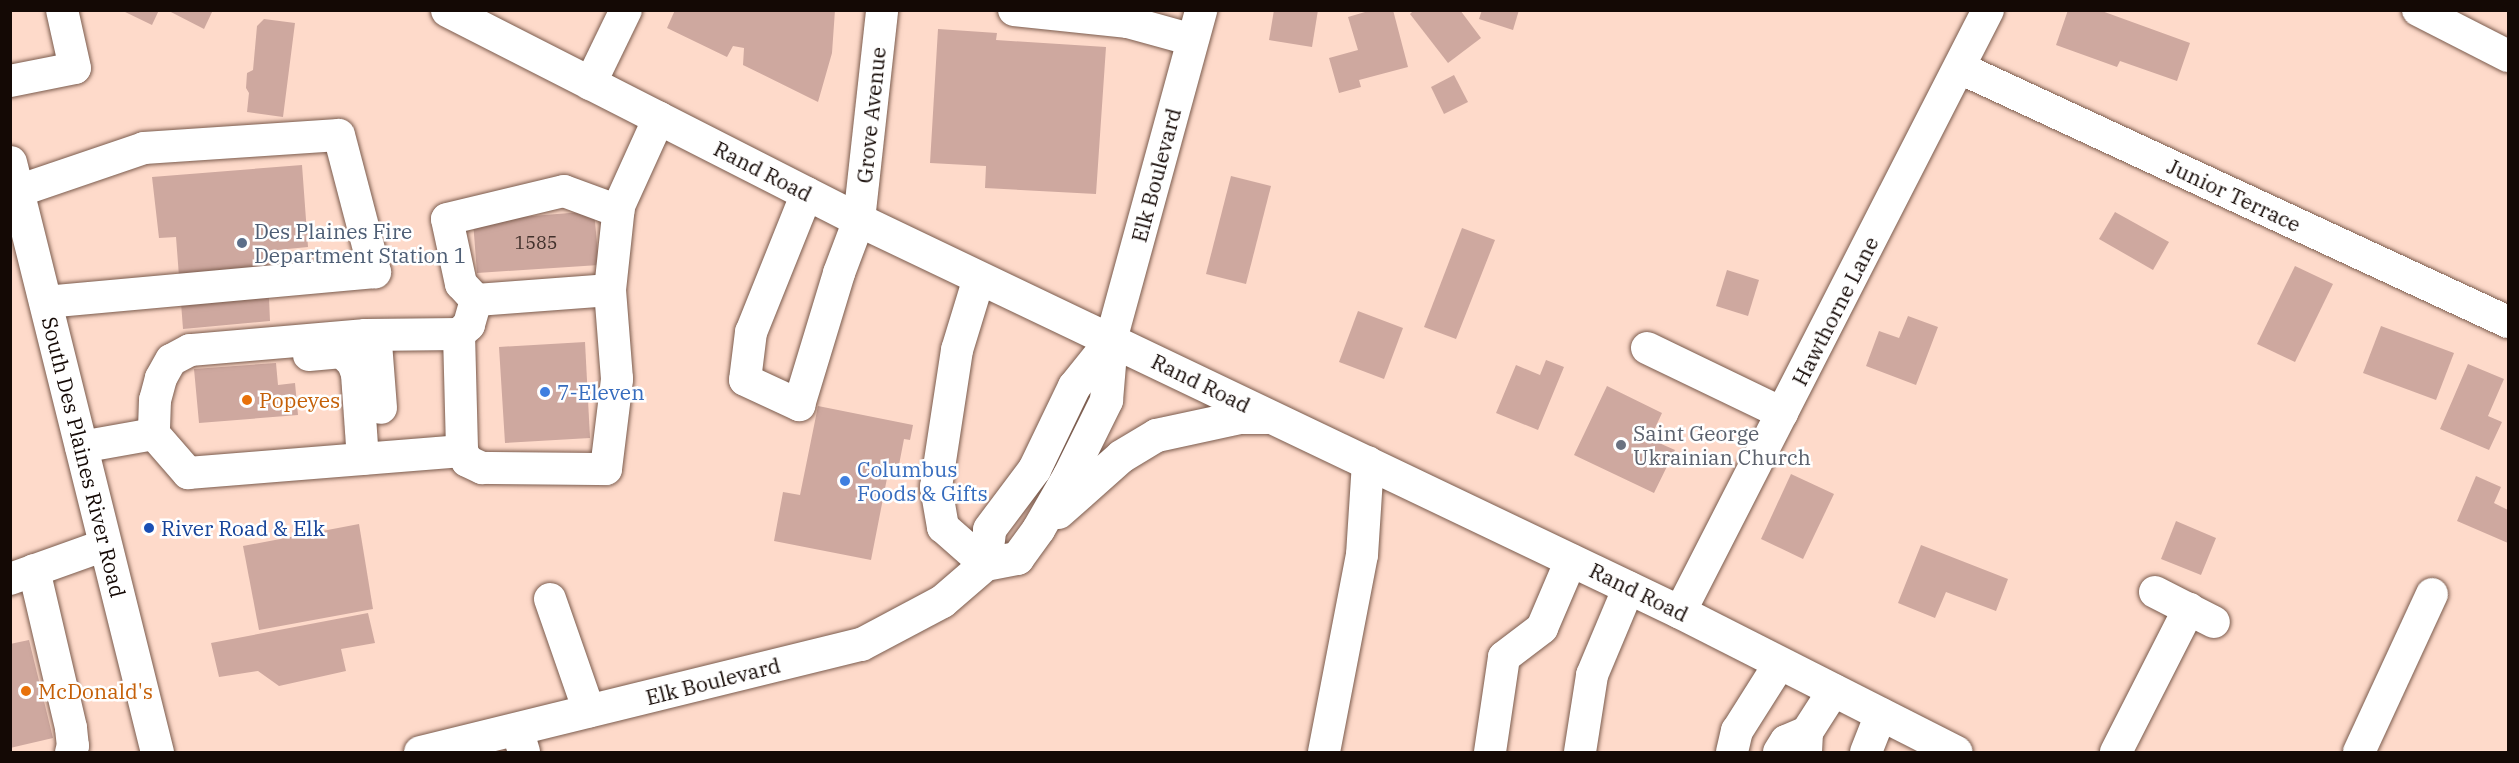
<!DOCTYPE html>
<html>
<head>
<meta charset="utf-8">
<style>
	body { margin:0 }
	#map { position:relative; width:2519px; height:763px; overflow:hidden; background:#fedaca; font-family:"IBM Plex Serif",serif }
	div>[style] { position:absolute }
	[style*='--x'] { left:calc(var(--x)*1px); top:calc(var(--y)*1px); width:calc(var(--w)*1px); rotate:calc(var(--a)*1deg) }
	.building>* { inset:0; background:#cea89f }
	.roads { filter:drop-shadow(0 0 2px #7a5b4d) drop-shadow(0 0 2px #7a5b4d) }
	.minor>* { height:32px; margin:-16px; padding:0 16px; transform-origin:16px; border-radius:16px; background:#fff }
	.major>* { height:33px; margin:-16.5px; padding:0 16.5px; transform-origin:16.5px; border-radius:16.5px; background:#fff }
	.dots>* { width:16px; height:16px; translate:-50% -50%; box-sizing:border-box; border:3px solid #fff; border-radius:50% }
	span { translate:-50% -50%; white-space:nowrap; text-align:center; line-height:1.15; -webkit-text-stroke:5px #fff; paint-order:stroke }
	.number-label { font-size:18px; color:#42312c }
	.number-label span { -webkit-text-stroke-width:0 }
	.street-label { font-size:21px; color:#140905 }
	.service-label { font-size:21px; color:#4e5e75 }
	.left { translate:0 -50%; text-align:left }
	.shop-label { font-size:21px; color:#366cbe }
	.food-label { font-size:21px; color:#c56008 }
	.worship-label { font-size:21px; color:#5b616d }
	.transit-label { font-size:21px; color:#164399 }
	.frame { position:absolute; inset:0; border:12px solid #140905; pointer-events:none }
</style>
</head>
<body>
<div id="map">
	<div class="building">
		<i style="clip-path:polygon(121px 10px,159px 10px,152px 25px)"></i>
		<i style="clip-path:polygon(167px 10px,213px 10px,204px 29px)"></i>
		<i style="clip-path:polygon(675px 10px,835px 10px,832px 53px,818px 102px,743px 65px,744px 48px,733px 46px,727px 57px,667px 28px)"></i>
		<i style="clip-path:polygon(1274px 10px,1318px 10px,1312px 47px,1269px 40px)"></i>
		<i style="clip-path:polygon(1372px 10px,1393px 10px,1408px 67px,1359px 80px,1361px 87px,1339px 93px,1329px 58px,1358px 50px,1348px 17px)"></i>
		<i style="clip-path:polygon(1414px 10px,1460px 10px,1481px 38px,1448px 63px,1410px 14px)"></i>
		<i style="clip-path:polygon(1482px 10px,1519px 10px,1513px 30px,1479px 19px)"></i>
		<i style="clip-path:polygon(2068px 10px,2099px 10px,2190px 43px,2177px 81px,2120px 61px,2117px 67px,2056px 45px)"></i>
		<i style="clip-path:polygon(264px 19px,295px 23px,283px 117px,247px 112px,249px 93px,246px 88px,247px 73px,253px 70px,257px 26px)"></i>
		<i style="clip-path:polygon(938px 29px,997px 33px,996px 40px,1106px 47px,1096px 194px,985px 188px,986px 166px,930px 163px)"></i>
		<i style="clip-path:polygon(1454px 75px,1468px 102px,1444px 114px,1431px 87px)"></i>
		<i style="clip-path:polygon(302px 165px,308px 247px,267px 251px,270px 321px,183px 329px,176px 237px,159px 238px,152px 177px)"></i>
		<i style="clip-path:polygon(1231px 176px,1271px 186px,1246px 284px,1206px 274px)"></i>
		<i style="clip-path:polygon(594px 211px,599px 265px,477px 273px,473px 221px)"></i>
		<i style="clip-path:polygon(2115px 212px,2169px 242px,2153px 270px,2099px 239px)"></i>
		<i style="clip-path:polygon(1462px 228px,1495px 240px,1456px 339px,1424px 327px)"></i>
		<i style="clip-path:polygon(2295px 266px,2333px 284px,2295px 362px,2257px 344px)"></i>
		<i style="clip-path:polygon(1727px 270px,1759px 280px,1748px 316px,1716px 306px)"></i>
		<i style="clip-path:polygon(1358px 311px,1403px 328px,1384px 379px,1339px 362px)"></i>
		<i style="clip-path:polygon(1908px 316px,1938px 327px,1916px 385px,1866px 366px,1879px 331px,1899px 338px)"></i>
		<i style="clip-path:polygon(2381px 326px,2454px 353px,2436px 400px,2363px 373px)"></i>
		<i style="clip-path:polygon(585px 342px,590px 438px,505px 443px,499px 347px)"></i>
		<i style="clip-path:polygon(1546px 360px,1564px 367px,1538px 430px,1496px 413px,1516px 365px,1540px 375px)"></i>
		<i style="clip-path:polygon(276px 363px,278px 385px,295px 383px,298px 415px,199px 423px,194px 369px)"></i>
		<i style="clip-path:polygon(2468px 364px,2504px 379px,2488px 416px,2502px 422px,2489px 450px,2440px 429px)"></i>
		<i style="clip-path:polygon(1607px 386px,1662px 413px,1650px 439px,1675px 450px,1654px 493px,1574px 455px)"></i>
		<i style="clip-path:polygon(818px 406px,913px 425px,910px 440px,904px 439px,898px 470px,889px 468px,871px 560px,774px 541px,783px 492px,800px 495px)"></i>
		<i style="clip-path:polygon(1791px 474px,1834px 494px,1803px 559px,1761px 539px)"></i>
		<i style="clip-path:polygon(2476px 476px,2501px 487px,2494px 503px,2508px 510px,2508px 543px,2457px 521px)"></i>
		<i style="clip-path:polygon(2176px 521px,2216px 538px,2201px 575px,2161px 559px)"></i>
		<i style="clip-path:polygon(359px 524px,373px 609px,259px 630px,243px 546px)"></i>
		<i style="clip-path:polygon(1921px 545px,2008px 579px,1996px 611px,1946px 592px,1935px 618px,1898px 603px)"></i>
		<i style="clip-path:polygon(368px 613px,375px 643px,341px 649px,346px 671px,279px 686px,258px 671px,219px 677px,211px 643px)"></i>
		<i style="clip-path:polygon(29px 640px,53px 738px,10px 748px,10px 644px)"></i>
	</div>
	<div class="roads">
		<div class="minor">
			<i style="--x:1014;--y:10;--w:115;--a:6"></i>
			<i style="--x:1127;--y:10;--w:12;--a:85"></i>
			<i style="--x:1128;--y:22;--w:67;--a:15.5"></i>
			<i style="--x:2418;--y:10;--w:101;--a:27.1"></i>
			<i style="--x:1960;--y:68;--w:604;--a:24.87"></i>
			<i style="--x:10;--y:81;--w:66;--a:-11.3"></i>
			<i style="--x:75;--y:68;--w:59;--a:-102.6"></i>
			<i style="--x:590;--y:84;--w:82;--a:-64.1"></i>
			<i style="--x:18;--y:191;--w:133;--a:-18.8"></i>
			<i style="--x:144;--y:148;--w:195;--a:-3.8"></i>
			<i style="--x:339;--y:135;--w:142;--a:75.3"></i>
			<i style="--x:375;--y:272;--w:331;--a:174.8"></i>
			<i style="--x:807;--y:193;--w:150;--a:111.9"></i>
			<i style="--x:751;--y:332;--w:48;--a:97.1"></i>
			<i style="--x:745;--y:380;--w:60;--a:24.8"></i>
			<i style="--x:799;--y:405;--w:138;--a:-73.1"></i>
			<i style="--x:839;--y:273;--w:57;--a:-69.3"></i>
			<i style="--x:859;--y:220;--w:211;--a:-83.7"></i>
			<i style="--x:979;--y:278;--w:75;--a:107"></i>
			<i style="--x:957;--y:350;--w:139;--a:98.7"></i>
			<i style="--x:936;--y:487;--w:41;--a:80.1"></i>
			<i style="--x:943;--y:527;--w:56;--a:41.4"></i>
			<i style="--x:610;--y:290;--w:84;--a:-83.9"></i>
			<i style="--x:619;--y:206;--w:97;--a:-65.6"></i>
			<i style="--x:476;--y:300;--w:22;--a:-133"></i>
			<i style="--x:461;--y:284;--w:66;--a:-102.2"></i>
			<i style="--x:447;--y:219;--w:120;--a:-13.5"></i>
			<i style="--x:564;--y:191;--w:58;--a:20.3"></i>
			<i style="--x:459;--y:334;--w:117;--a:88.5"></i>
			<i style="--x:462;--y:451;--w:11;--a:63"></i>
			<i style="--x:467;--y:461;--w:17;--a:25"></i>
			<i style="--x:482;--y:468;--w:124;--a:0.5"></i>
			<i style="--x:606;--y:469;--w:91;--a:-83"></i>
			<i style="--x:617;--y:379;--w:89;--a:-94.5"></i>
			<i style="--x:610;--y:290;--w:134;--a:175.7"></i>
			<i style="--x:476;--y:300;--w:26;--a:106"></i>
			<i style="--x:469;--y:325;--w:13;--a:138"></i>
			<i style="--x:459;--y:334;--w:93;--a:179.4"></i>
			<i style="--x:366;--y:335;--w:177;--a:175.1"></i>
			<i style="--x:190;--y:350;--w:21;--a:152"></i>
			<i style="--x:171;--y:360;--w:21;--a:119"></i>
			<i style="--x:161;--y:378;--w:23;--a:105"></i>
			<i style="--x:155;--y:400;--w:34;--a:92"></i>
			<i style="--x:154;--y:434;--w:52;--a:48.9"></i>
			<i style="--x:188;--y:473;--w:275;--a:-4.6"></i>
			<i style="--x:366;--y:335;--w:13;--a:39"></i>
			<i style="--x:376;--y:343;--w:65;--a:85.6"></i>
			<i style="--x:1111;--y:340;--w:342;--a:-74.7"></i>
			<i style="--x:1647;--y:348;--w:150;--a:25.7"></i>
			<i style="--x:309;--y:355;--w:33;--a:-5"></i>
			<i style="--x:342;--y:352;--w:16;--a:45"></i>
			<i style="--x:353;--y:363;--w:12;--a:70"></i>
			<i style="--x:357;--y:374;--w:85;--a:86"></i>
			<i style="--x:81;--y:447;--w:74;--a:-10.1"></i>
			<i style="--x:34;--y:570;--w:162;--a:76.8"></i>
			<i style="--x:71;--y:728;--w:18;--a:84"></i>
			<i style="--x:73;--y:746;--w:6;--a:108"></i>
			<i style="--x:10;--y:579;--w:101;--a:-19.7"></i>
			<i style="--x:2155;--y:592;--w:66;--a:27"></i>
			<i style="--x:550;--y:599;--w:119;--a:70.8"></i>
			<i style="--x:1680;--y:612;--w:676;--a:-62.9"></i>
			<i style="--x:517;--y:729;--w:24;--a:73"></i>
			<i style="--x:1324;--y:752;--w:201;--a:-79.1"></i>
			<i style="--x:1362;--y:555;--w:93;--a:-86.3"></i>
			<i style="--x:1490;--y:752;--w:96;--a:-81.6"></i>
			<i style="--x:1504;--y:657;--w:48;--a:-37.3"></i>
			<i style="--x:1542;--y:628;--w:74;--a:-66.9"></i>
			<i style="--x:1580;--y:752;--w:78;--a:-81.1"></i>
			<i style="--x:1592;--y:675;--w:95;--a:-67.2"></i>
			<i style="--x:1732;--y:752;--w:22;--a:-77"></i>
			<i style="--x:1737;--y:731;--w:80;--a:-57.7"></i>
			<i style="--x:1779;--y:752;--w:13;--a:-58"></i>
			<i style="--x:1786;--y:741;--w:23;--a:-23"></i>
			<i style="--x:1806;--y:752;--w:20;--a:-87"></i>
			<i style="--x:1807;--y:732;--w:50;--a:-57.3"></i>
			<i style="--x:1866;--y:752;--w:41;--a:-68.5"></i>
			<i style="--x:2116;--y:752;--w:161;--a:-63"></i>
			<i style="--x:2359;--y:752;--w:174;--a:-65.2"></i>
		</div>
		<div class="major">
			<i style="--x:447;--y:10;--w:462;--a:27"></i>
			<i style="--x:859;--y:220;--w:910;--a:25.52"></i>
			<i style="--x:1680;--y:612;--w:309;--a:26.9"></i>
			<i style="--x:10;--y:162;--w:608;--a:76.01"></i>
			<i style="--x:1058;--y:512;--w:84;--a:-41.6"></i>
			<i style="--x:1121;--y:456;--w:41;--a:-31"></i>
			<i style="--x:1156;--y:435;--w:86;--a:-12.1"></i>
			<i style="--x:1240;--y:417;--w:28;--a:0"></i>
			<i style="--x:985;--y:564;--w:35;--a:-83"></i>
			<i style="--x:989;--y:529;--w:75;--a:-53.1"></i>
			<i style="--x:1034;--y:469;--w:92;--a:-64.3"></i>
			<i style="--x:1074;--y:386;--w:59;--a:-51.2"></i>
			<i style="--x:420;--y:752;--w:454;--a:-13.8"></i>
			<i style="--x:861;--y:644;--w:92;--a:-28"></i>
			<i style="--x:942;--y:601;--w:57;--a:-40.7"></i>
			<i style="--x:985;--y:564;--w:33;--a:-11"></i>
			<i style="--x:1017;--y:558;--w:36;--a:-54"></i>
			<i style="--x:1038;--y:529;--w:62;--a:-60.1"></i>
			<i style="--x:1069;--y:475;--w:84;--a:-63.7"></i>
			<i style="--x:1106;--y:400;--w:60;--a:-85.2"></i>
		</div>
	</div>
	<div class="dots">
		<i style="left:242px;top:243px;background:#5c6f8a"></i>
		<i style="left:545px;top:392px;background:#3f7fe0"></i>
		<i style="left:247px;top:400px;background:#e8710a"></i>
		<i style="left:1621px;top:445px;background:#6b7280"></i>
		<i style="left:845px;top:481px;background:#3f7fe0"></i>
		<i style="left:149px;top:528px;background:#1a4fb4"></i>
		<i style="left:26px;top:691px;background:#e8710a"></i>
	</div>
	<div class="number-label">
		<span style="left:536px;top:243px">1585</span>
	</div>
	<div class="street-label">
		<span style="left:871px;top:115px;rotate:-84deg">Grove Avenue</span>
		<span style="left:763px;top:171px;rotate:27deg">Rand Road</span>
		<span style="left:1156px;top:175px;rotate:-75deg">Elk Boulevard</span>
		<span style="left:2234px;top:195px;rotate:25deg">Junior Terrace</span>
		<span style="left:1835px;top:311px;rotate:-63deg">Hawthorne Lane</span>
		<span style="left:1201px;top:383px;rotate:26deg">Rand Road</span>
		<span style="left:84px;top:457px;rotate:76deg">South Des Plaines River Road</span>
		<span style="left:1639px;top:592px;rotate:26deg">Rand Road</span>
		<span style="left:713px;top:681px;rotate:-14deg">Elk Boulevard</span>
	</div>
	<div class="service-label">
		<span class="left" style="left:254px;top:243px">Des Plaines Fire<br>Department Station 1</span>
	</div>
	<div class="shop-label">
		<span class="left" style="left:557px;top:392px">7-Eleven</span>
		<span class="left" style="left:857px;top:481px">Columbus<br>Foods &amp; Gifts</span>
	</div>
	<div class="food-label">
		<span class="left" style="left:259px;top:400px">Popeyes</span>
		<span class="left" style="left:38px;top:691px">McDonald's</span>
	</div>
	<div class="worship-label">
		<span class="left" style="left:1633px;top:445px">Saint George<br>Ukrainian Church</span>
	</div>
	<div class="transit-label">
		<span class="left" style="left:161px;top:528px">River Road &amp; Elk</span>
	</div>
	<div class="frame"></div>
</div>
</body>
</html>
